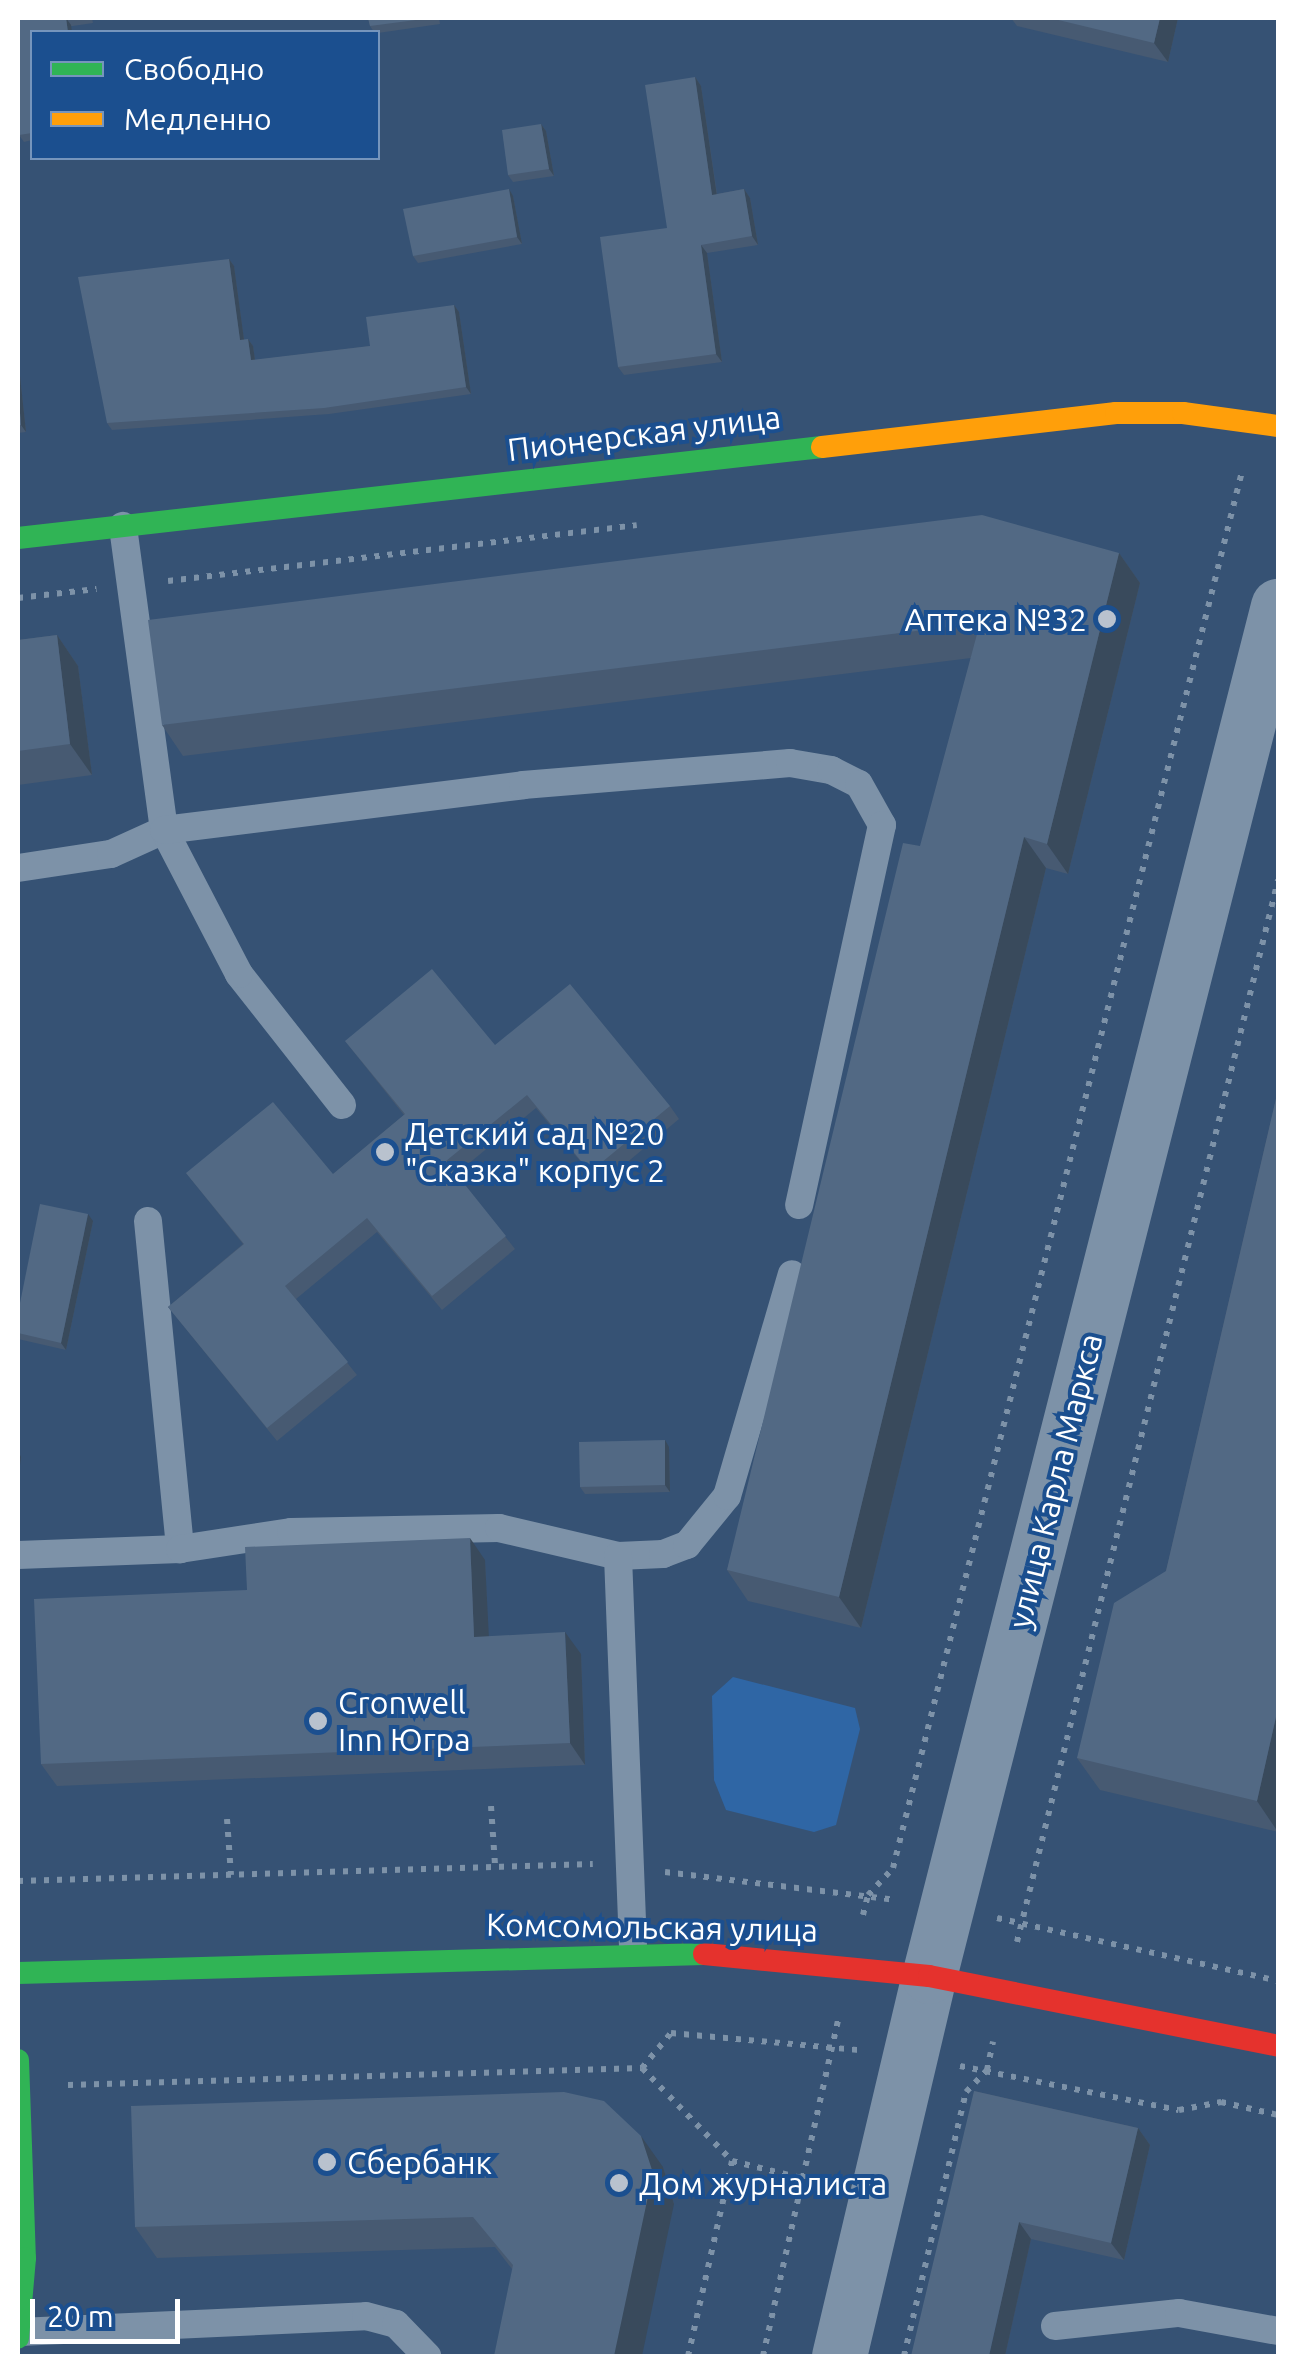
<!DOCTYPE html>
<html>
<head>
<meta charset="utf-8">
<style>
	body { margin:0 }
	#map { position:relative; width:1296px; height:2374px; overflow:hidden; background:#365274; font-family:Ubuntu,sans-serif }
	div>[style] { position:absolute }
	[style*='--x'] { left:calc(var(--x)*1px); top:calc(var(--y)*1px); width:calc(var(--w)*1px); rotate:calc(var(--a)*1deg) }
	.green>* { inset:0; background:#2f66a5 }
	.path>* { height:6px; margin-top:-3px; transform-origin:0; background:repeating-linear-gradient(90deg,#7d92a8 0 5px,transparent 0 13px) }
	.lane>* { height:28px; margin:-14px; padding:0 14px; transform-origin:14px; border-radius:14px; background:#7d92a8 }
	.street>* { height:55px; margin:-27.5px; padding:0 27.5px; transform-origin:27.5px; border-radius:27.5px; background:#7d92a8 }
	.fast>* { height:22px; margin:-11px; padding:0 11px; transform-origin:11px; border-radius:11px; background:#30b455 }
	.slow>* { height:22px; margin:-11px; padding:0 11px; transform-origin:11px; border-radius:11px; background:#ff9f0a }
	.jam>* { height:22px; margin:-11px; padding:0 11px; transform-origin:11px; border-radius:11px; background:#e5322d }
	.wall>* { inset:0; background:#475a72 }
	.shaded-wall>* { inset:0; background:#394a5c }
	.building>* { inset:0; background:#526984 }
	.dots>* { width:28px; height:28px; translate:-50% -50%; box-sizing:border-box; border:5px solid #1b4f8f; border-radius:50% }
	span { translate:-50% -50%; white-space:nowrap; text-align:center; line-height:1.15; -webkit-text-stroke:8px #1b4f8f; paint-order:stroke }
	.street-label { font-size:32px; color:#fff }
	.poi-label { font-size:32px; color:#fff }
	.right { translate:-100% -50%; text-align:right }
	.left { translate:0 -50%; text-align:left }
	.frame { position:absolute; inset:0; border:20px solid #fff; pointer-events:none }
	.legend { position:absolute; left:30px; top:30px; width:350px; height:130px; box-sizing:border-box; background:#1b4f8f; border:2px solid #7695bc; margin:0; padding:12px 18px; list-style:none; font-size:30px; color:#fff }
	.legend li { display:flex; align-items:center; gap:20px; height:50px }
	.legend b { width:50px; border:2px solid #7695bc }
	.scale { position:absolute; left:30px; top:2299px; width:150px; height:45px; box-sizing:border-box; border:5px solid #fff; border-top:0; padding-left:12px; font-size:30px; line-height:35px; white-space:nowrap; color:#fff; -webkit-text-stroke:8px #1b4f8f; paint-order:stroke }
</style>
</head>
<body>
<div id="map">
	<div class="green">
		<i style="clip-path:polygon(733px 1677px,855px 1708px,860px 1729px,836px 1825px,814px 1832px,726px 1810px,714px 1780px,712px 1696px)"></i>
	</div>
	<div class="path">
		<i style="--x:168;--y:581;--w:472;--a:-6.8"></i>
		<i style="--x:18;--y:598;--w:79;--a:-6.6"></i>
		<i style="--x:491;--y:1806;--w:59;--a:86.1"></i>
		<i style="--x:227;--y:1819;--w:56;--a:85.9"></i>
		<i style="--x:665;--y:1872;--w:233;--a:6.9"></i>
		<i style="--x:18;--y:1881;--w:575;--a:-1.69"></i>
		<i style="--x:863;--y:1915;--w:21;--a:-76"></i>
		<i style="--x:868;--y:1895;--w:37;--a:-47"></i>
		<i style="--x:893;--y:1868;--w:1440;--a:-75.97"></i>
		<i style="--x:997;--y:1918;--w:288;--a:12.6"></i>
		<i style="--x:1017;--y:1942;--w:1094;--a:-76.19"></i>
		<i style="--x:960;--y:2066;--w:223;--a:11.4"></i>
		<i style="--x:1179;--y:2110;--w:43;--a:-10.8"></i>
		<i style="--x:1221;--y:2102;--w:58;--a:12.8"></i>
		<i style="--x:642;--y:2068;--w:129;--a:45.9"></i>
		<i style="--x:732;--y:2161;--w:200;--a:102.7"></i>
		<i style="--x:68;--y:2085;--w:574;--a:-1.7"></i>
		<i style="--x:642;--y:2068;--w:45;--a:-50.4"></i>
		<i style="--x:671;--y:2033;--w:189;--a:5.2"></i>
		<i style="--x:732;--y:2161;--w:75;--a:13.9"></i>
		<i style="--x:763;--y:2356;--w:349;--a:-77.4"></i>
		<i style="--x:904;--y:2356;--w:271;--a:-76.8"></i>
		<i style="--x:966;--y:2092;--w:30;--a:-46"></i>
		<i style="--x:987;--y:2070;--w:29;--a:-78"></i>
	</div>
	<div class="lane">
		<i style="--x:18;--y:868;--w:94;--a:-8.6"></i>
		<i style="--x:111;--y:854;--w:58;--a:-24.4"></i>
		<i style="--x:164;--y:830;--w:307;--a:-97.7"></i>
		<i style="--x:342;--y:1105;--w:167;--a:-128.2"></i>
		<i style="--x:239;--y:974;--w:162;--a:-117.5"></i>
		<i style="--x:164;--y:830;--w:362;--a:-7.1"></i>
		<i style="--x:523;--y:785;--w:268;--a:-4.7"></i>
		<i style="--x:790;--y:763;--w:42;--a:9.7"></i>
		<i style="--x:831;--y:770;--w:31;--a:27"></i>
		<i style="--x:859;--y:784;--w:47;--a:60.7"></i>
		<i style="--x:882;--y:825;--w:389;--a:102.3"></i>
		<i style="--x:148;--y:1221;--w:330;--a:84.4"></i>
		<i style="--x:18;--y:1555;--w:162;--a:-2.1"></i>
		<i style="--x:180;--y:1549;--w:112;--a:-8.7"></i>
		<i style="--x:291;--y:1532;--w:208;--a:-1.1"></i>
		<i style="--x:499;--y:1528;--w:122;--a:13.2"></i>
		<i style="--x:618;--y:1556;--w:45;--a:-2.5"></i>
		<i style="--x:663;--y:1554;--w:26;--a:-21"></i>
		<i style="--x:687;--y:1545;--w:63;--a:-50.8"></i>
		<i style="--x:727;--y:1496;--w:231;--a:-73.7"></i>
		<i style="--x:618;--y:1556;--w:396;--a:87.8"></i>
		<i style="--x:1055;--y:2326;--w:125;--a:-6"></i>
		<i style="--x:1179;--y:2313;--w:101;--a:10.3"></i>
		<i style="--x:19;--y:2332;--w:347;--a:-2.6"></i>
		<i style="--x:366;--y:2316;--w:31;--a:15"></i>
		<i style="--x:396;--y:2324;--w:45;--a:45.9"></i>
	</div>
	<div class="street">
		<i style="--x:839;--y:2356;--w:391;--a:-76.7"></i>
		<i style="--x:929;--y:1976;--w:1414;--a:-75.71"></i>
	</div>
	<div class="fast">
		<i style="--x:18;--y:538;--w:809;--a:-6.46"></i>
		<i style="--x:18;--y:1973;--w:686;--a:-1.59"></i>
		<i style="--x:18;--y:2060;--w:198;--a:88"></i>
		<i style="--x:25;--y:2258;--w:80;--a:95"></i>
	</div>
	<div class="slow">
		<i style="--x:822;--y:447;--w:296;--a:-6.6"></i>
		<i style="--x:1116;--y:413;--w:67;--a:0"></i>
		<i style="--x:1183;--y:413;--w:96;--a:7.8"></i>
	</div>
	<div class="jam">
		<i style="--x:704;--y:1954;--w:226;--a:5.6"></i>
		<i style="--x:929;--y:1976;--w:356;--a:11.3"></i>
	</div>
	<div class="wall">
		<i style="clip-path:polygon(18px 18px,92px 18px,93px 23px,32px 32px,32px 140px,24px 142px,19px 135px)"></i>
		<i style="clip-path:polygon(368px 18px,439px 18px,440px 24px,378px 33px,374px 32px,370px 26px)"></i>
		<i style="clip-path:polygon(1011px 18px,1178px 18px,1168px 62px,1017px 26px)"></i>
		<i style="clip-path:polygon(695px 77px,701px 86px,717px 194px,744px 189px,750px 198px,758px 245px,707px 253px,722px 362px,624px 375px,618px 367px,667px 228px)"></i>
		<i style="clip-path:polygon(541px 124px,546px 131px,554px 176px,513px 182px,508px 175px)"></i>
		<i style="clip-path:polygon(513px 196px,522px 244px,418px 263px,413px 256px)"></i>
		<i style="clip-path:polygon(229px 259px,234px 266px,244px 340px,248px 339px,253px 346px,255px 360px,370px 346px,454px 305px,459px 312px,471px 394px,329px 414px,112px 430px,107px 423px)"></i>
		<i style="clip-path:polygon(18px 364px,19px 367px,26px 432px,18px 433px)"></i>
		<i style="clip-path:polygon(1119px 553px,1140px 583px,1068px 874px,1046px 868px,861px 1628px,748px 1601px,727px 1570px,971px 658px,183px 756px,162px 725px)"></i>
		<i style="clip-path:polygon(57px 635px,78px 666px,92px 775px,18px 785px,18px 640px)"></i>
		<i style="clip-path:polygon(345px 1041px,495px 1045px,670px 1106px,679px 1119px,600px 1185px,536px 1108px,456px 1174px,515px 1249px,442px 1310px,377px 1232px,296px 1299px,357px 1375px,277px 1441px,168px 1307px,243px 1244px,186px 1173px,333px 1174px,404px 1115px)"></i>
		<i style="clip-path:polygon(1278px 1090px,1278px 1832px,1100px 1790px,1077px 1758px,1166px 1571px)"></i>
		<i style="clip-path:polygon(93px 1221px,66px 1350px,18px 1339px,18px 1313px)"></i>
		<i style="clip-path:polygon(669px 1447px,670px 1492px,585px 1494px,580px 1487px)"></i>
		<i style="clip-path:polygon(485px 1560px,488px 1636px,581px 1654px,585px 1765px,57px 1786px,41px 1764px,247px 1590px)"></i>
		<i style="clip-path:polygon(974px 2091px,1138px 2128px,1150px 2145px,1124px 2260px,1031px 2239px,1005px 2356px)"></i>
		<i style="clip-path:polygon(663px 2167px,674px 2204px,512px 2269px,495px 2247px,157px 2258px,135px 2227px)"></i>
	</div>
	<div class="shaded-wall">
		<i style="clip-path:polygon(66px 18px,71px 25px,72px 32px,68px 32px)"></i>
		<i style="clip-path:polygon(1160px 18px,1178px 18px,1168px 62px,1154px 43px)"></i>
		<i style="clip-path:polygon(695px 77px,701px 86px,718px 203px,712px 195px)"></i>
		<i style="clip-path:polygon(541px 124px,546px 131px,554px 176px,549px 169px)"></i>
		<i style="clip-path:polygon(509px 189px,513px 196px,522px 244px,517px 237px)"></i>
		<i style="clip-path:polygon(744px 189px,750px 198px,758px 245px,752px 236px)"></i>
		<i style="clip-path:polygon(701px 245px,707px 253px,722px 362px,716px 354px)"></i>
		<i style="clip-path:polygon(229px 259px,234px 266px,245px 347px,240px 340px)"></i>
		<i style="clip-path:polygon(454px 305px,459px 312px,471px 394px,466px 387px)"></i>
		<i style="clip-path:polygon(248px 339px,253px 346px,256px 367px,251px 360px)"></i>
		<i style="clip-path:polygon(18px 364px,19px 367px,26px 432px,21px 425px,18px 388px)"></i>
		<i style="clip-path:polygon(1119px 553px,1140px 583px,1068px 874px,1047px 844px)"></i>
		<i style="clip-path:polygon(57px 635px,78px 666px,92px 775px,70px 744px)"></i>
		<i style="clip-path:polygon(1024px 837px,1046px 868px,861px 1628px,839px 1597px)"></i>
		<i style="clip-path:polygon(88px 1214px,93px 1221px,66px 1350px,61px 1343px)"></i>
		<i style="clip-path:polygon(665px 1440px,669px 1447px,670px 1492px,665px 1485px)"></i>
		<i style="clip-path:polygon(18px 1451px,21px 1457px,18px 1481px)"></i>
		<i style="clip-path:polygon(470px 1538px,485px 1560px,490px 1659px,474px 1637px)"></i>
		<i style="clip-path:polygon(565px 1632px,581px 1654px,585px 1765px,570px 1743px)"></i>
		<i style="clip-path:polygon(1278px 1708px,1278px 1832px,1257px 1801px)"></i>
		<i style="clip-path:polygon(1138px 2128px,1150px 2145px,1124px 2260px,1111px 2243px)"></i>
		<i style="clip-path:polygon(641px 2136px,663px 2167px,674px 2204px,642px 2356px,614px 2356px)"></i>
		<i style="clip-path:polygon(1019px 2222px,1031px 2239px,1005px 2356px,989px 2356px)"></i>
	</div>
	<div class="building">
		<i style="clip-path:polygon(18px 18px,75px 18px,66px 18px,68px 32px,32px 32px,32px 133px,19px 135px,18px 123px)"></i>
		<i style="clip-path:polygon(368px 18px,431px 18px,370px 26px)"></i>
		<i style="clip-path:polygon(1050px 18px,1160px 18px,1154px 43px)"></i>
		<i style="clip-path:polygon(695px 77px,712px 195px,744px 189px,752px 236px,701px 245px,716px 354px,618px 367px,600px 237px,667px 228px,645px 85px)"></i>
		<i style="clip-path:polygon(541px 124px,549px 169px,508px 175px,502px 130px)"></i>
		<i style="clip-path:polygon(509px 189px,517px 237px,413px 256px,403px 209px)"></i>
		<i style="clip-path:polygon(229px 259px,240px 340px,248px 339px,251px 360px,370px 346px,366px 317px,454px 305px,466px 387px,324px 408px,107px 423px,78px 277px)"></i>
		<i style="clip-path:polygon(18px 388px,21px 425px,18px 425px)"></i>
		<i style="clip-path:polygon(982px 515px,1119px 553px,1047px 844px,1024px 837px,839px 1597px,727px 1570px,903px 843px,920px 846px,980px 623px,162px 725px,148px 620px)"></i>
		<i style="clip-path:polygon(57px 635px,70px 744px,18px 751px,18px 640px)"></i>
		<i style="clip-path:polygon(432px 969px,495px 1045px,570px 984px,670px 1106px,590px 1172px,527px 1095px,446px 1161px,506px 1236px,432px 1296px,367px 1218px,285px 1286px,348px 1362px,267px 1428px,168px 1307px,244px 1244px,186px 1173px,273px 1102px,333px 1174px,405px 1114px,345px 1041px)"></i>
		<i style="clip-path:polygon(1278px 1090px,1278px 1708px,1257px 1801px,1077px 1758px,1114px 1603px,1166px 1571px)"></i>
		<i style="clip-path:polygon(40px 1204px,88px 1214px,61px 1343px,18px 1333px,18px 1313px)"></i>
		<i style="clip-path:polygon(665px 1440px,665px 1485px,580px 1487px,579px 1442px)"></i>
		<i style="clip-path:polygon(470px 1538px,474px 1637px,565px 1632px,570px 1743px,41px 1764px,34px 1599px,247px 1590px,245px 1547px)"></i>
		<i style="clip-path:polygon(974px 2091px,1138px 2128px,1111px 2243px,1019px 2222px,989px 2356px,911px 2356px)"></i>
		<i style="clip-path:polygon(564px 2092px,604px 2101px,641px 2136px,653px 2173px,614px 2356px,494px 2356px,513px 2265px,473px 2217px,135px 2227px,131px 2106px)"></i>
	</div>
	<div class="dots">
		<i style="left:1107px;top:619px;background:#b9c2ce"></i>
		<i style="left:385px;top:1152px;background:#b9c2ce"></i>
		<i style="left:318px;top:1721px;background:#b9c2ce"></i>
		<i style="left:327px;top:2162px;background:#b9c2ce"></i>
		<i style="left:619px;top:2183px;background:#b9c2ce"></i>
	</div>
	<div class="street-label">
		<span style="left:644px;top:433px;rotate:-7deg">Пионерская улица</span>
		<span style="left:1055px;top:1481px;rotate:-76deg">улица Карла Маркса</span>
		<span style="left:652px;top:1927px;rotate:1deg">Комсомольская улица</span>
	</div>
	<div class="poi-label">
		<span class="right" style="left:1087px;top:619px">Аптека №32</span>
		<span class="left" style="left:405px;top:1152px">Детский сад №20<br>"Сказка" корпус 2</span>
		<span class="left" style="left:338px;top:1721px">Cronwell<br>Inn Югра</span>
		<span class="left" style="left:347px;top:2162px">Сбербанк</span>
		<span class="left" style="left:639px;top:2183px">Дом журналиста</span>
	</div>
	<div class="frame"></div>
	<ul class="legend">
	<li><b style="height:12px;background:#30b455"></b>Свободно</li>
	<li><b style="height:12px;background:#ff9f0a"></b>Медленно</li>
	</ul>
	<div class="scale">20 m</div>
</div>
</body>
</html>
